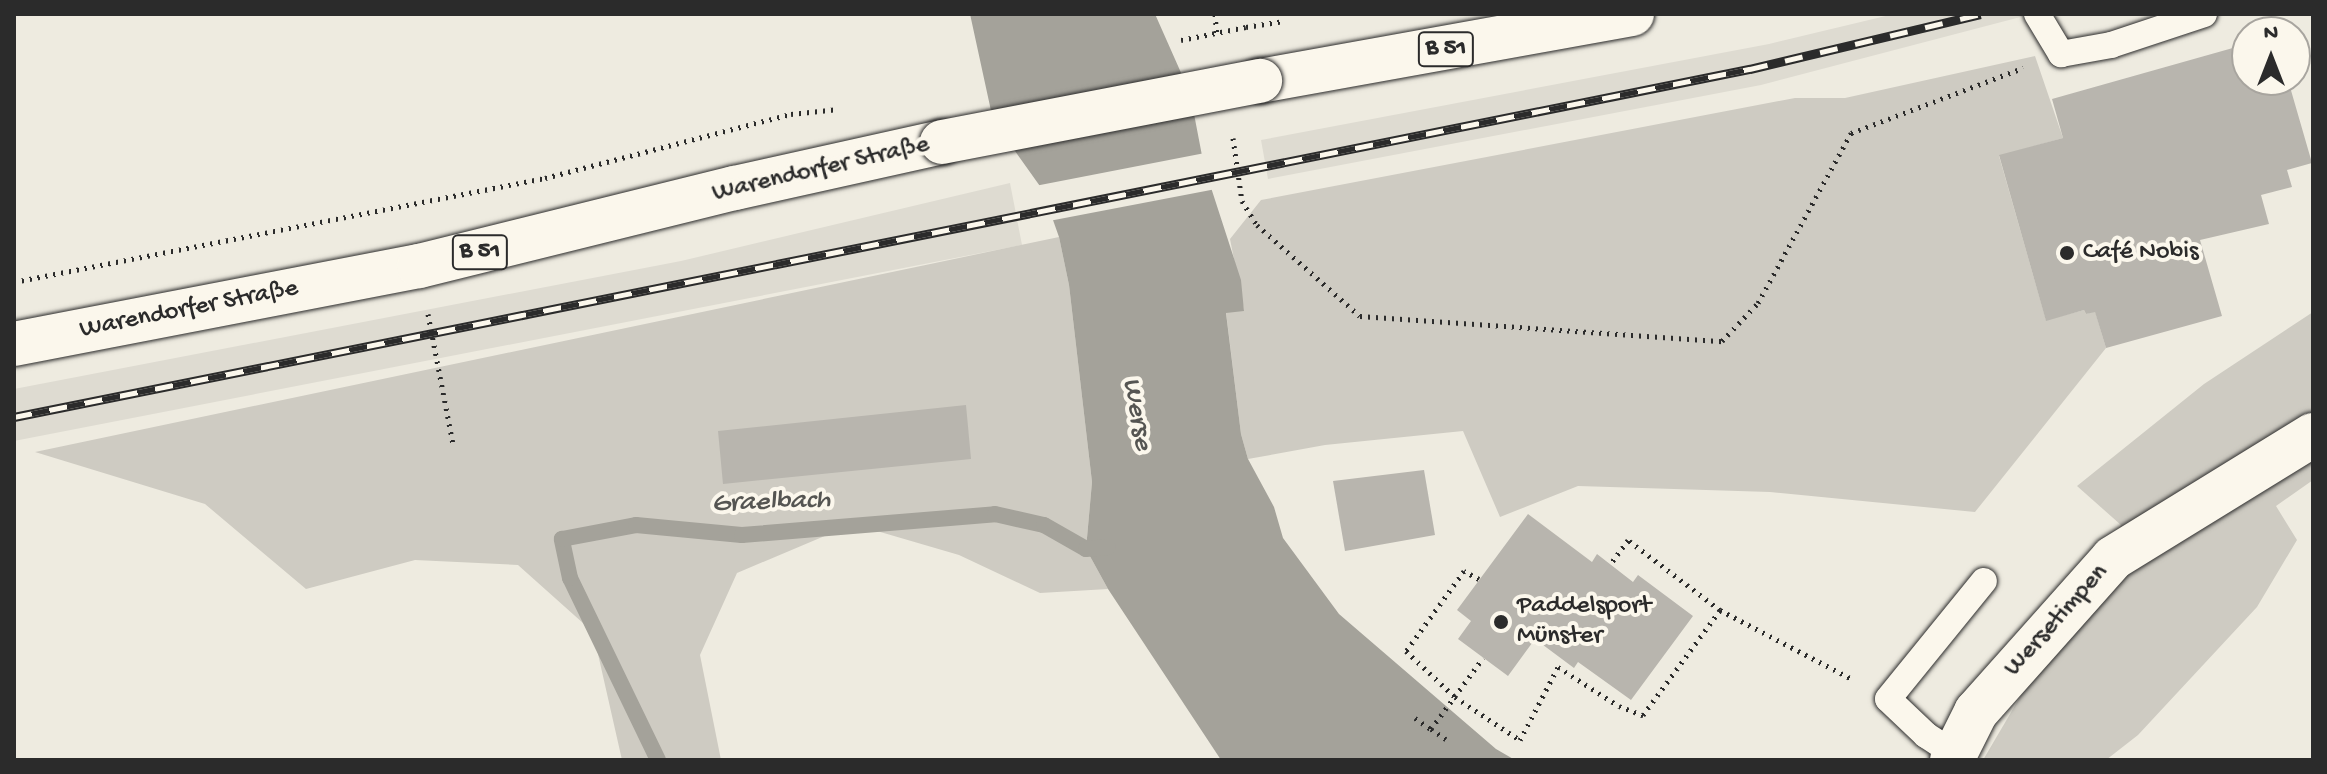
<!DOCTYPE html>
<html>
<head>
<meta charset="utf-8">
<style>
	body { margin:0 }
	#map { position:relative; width:2327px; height:774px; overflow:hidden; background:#eeebe0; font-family:"Gochi Hand",sans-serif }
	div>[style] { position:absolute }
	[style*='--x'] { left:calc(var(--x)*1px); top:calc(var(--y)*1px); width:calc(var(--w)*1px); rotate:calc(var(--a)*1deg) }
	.built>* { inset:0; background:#dedbd1 }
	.green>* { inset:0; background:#cecbc2 }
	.water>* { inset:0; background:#a4a29a }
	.pier>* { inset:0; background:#eeebe0 }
	.stream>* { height:16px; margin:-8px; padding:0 8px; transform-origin:8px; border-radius:8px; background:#a4a29a }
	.building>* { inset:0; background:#b8b5ae }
	.path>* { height:5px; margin-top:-2.5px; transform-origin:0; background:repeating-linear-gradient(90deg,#2b2b2b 0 2px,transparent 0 8px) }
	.roads { filter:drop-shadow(0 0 2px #2b2b2b) drop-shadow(0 0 2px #2b2b2b) }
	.service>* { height:26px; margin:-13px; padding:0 13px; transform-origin:13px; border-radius:13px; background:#fbf7ec }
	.minor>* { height:44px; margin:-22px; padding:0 22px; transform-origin:22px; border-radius:22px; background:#fbf7ec }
	.primary>* { height:44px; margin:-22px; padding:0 22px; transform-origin:22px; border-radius:22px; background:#fbf7ec }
	.rail>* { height:9px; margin-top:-4.5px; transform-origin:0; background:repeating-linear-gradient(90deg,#fbf7ec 0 18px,#2b2b2b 0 36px); box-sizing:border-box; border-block:2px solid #2b2b2b }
	.path-bridge>* { height:5px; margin-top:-2.5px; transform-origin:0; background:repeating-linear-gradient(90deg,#2b2b2b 0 2px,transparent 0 8px) }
	.bridges { filter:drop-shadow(0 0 2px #2b2b2b) drop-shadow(0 0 2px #2b2b2b) }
	.primary-bridge>* { height:44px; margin:-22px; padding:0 22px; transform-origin:22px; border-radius:22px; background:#fbf7ec }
	.dots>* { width:22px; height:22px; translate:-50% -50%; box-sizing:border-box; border:4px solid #fbf7ec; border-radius:50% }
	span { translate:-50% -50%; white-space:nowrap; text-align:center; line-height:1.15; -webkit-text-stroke:8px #fbf7ec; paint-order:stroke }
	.shield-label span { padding:2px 6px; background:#fbf7ec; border:2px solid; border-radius:6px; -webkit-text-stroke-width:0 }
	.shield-label { font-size:24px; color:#2b2b2b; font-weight:700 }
	.street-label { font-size:26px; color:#2b2b2b }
	.poi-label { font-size:26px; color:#2b2b2b }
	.left { translate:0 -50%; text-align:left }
	.water-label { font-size:28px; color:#555552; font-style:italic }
	.frame { position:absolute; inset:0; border:16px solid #2b2b2b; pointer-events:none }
	.north { position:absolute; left:2231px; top:16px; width:80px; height:80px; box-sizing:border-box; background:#fbf7ec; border:2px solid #a8a59f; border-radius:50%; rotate:0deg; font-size:22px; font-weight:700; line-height:32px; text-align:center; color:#2b2b2b }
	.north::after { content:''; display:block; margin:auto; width:28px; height:36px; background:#2b2b2b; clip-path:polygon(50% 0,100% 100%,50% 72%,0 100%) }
</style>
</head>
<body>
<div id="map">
	<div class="built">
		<i style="clip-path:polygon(1894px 14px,2032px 14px,1761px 85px,1268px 179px,1261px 140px,1769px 44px)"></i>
		<i style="clip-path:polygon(1010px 183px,1022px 245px,14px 441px,14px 389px,681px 261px)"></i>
	</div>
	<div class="green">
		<i style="clip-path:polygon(2035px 56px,2063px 138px,1999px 156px,2046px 320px,2084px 310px,2086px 314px,2095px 311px,2106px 348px,1975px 512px,1770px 492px,1578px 486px,1500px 517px,1463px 431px,1325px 445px,1248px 459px,1241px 434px,1226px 312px,1244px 310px,1230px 239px,1261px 200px,1795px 98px,1845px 98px)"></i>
		<i style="clip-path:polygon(1059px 237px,1069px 285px,1092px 482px,1086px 549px,1108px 589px,1040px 593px,959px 555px,853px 524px,737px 573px,700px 655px,721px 760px,622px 760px,593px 632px,518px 565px,415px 560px,306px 589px,205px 504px,35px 452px)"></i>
		<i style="clip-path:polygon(2313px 312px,2313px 480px,2276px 506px,2297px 540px,2257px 607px,2138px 735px,2106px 760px,1983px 760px,2121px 525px,2077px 486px,2204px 384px)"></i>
	</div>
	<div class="water">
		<i style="clip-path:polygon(970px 14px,1155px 14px,1190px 93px,1204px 166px,1241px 280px,1244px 311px,1226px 313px,1241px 434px,1248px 459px,1274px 507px,1283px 538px,1339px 614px,1496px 749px,1515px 760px,1221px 760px,1108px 589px,1086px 549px,1092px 482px,1069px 285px,1059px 237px,1042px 189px,993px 120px)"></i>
	</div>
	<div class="pier">
		<i style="clip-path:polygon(1205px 153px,1216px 189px,1049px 221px,1035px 186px)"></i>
	</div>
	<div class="stream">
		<i style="--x:658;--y:760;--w:202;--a:-115.8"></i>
		<i style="--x:570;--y:578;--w:40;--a:-102"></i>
		<i style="--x:562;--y:539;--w:75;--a:-10.7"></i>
		<i style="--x:636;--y:525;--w:106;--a:5.4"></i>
		<i style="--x:742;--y:535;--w:254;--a:-4.7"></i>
		<i style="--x:995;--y:514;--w:50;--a:12.7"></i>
		<i style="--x:1044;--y:525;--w:48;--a:29.7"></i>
		<i style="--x:1086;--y:549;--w:22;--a:-5"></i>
	</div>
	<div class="building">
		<i style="clip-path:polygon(2247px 44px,2247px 80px,2288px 80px,2312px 163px,2287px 170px,2292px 187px,2261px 195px,2269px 224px,2200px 240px,2222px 316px,2106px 348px,2095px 312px,2086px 314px,2084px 310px,2046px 321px,1999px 155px,2063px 138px,2052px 99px)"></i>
		<i style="clip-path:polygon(966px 405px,971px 459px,723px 484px,718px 431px)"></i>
		<i style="clip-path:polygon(1424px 470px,1435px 535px,1345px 551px,1333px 481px)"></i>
		<i style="clip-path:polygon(1528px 514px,1592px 562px,1597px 554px,1633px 582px,1638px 575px,1693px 616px,1631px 700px,1578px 662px,1574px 668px,1535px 639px,1508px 676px,1458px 639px,1471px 621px,1457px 610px)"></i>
	</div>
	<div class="path">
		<i style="--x:1215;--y:14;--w:23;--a:85"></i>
		<i style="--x:1246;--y:27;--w:37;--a:-9"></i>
		<i style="--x:1233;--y:138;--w:64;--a:81.9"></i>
		<i style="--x:1242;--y:201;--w:28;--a:58"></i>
		<i style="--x:1257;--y:225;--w:137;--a:41.5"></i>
		<i style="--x:1360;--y:316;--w:363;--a:4"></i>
		<i style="--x:1722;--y:341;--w:52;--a:-46.5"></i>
		<i style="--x:1758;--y:303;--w:194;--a:-61.3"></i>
		<i style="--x:1851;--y:133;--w:184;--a:-20.7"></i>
		<i style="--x:14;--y:282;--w:541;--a:-11.08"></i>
		<i style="--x:545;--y:178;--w:254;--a:-14.6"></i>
		<i style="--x:791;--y:114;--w:48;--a:-5.9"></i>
		<i style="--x:428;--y:314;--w:132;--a:79.1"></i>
		<i style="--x:1479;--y:579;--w:17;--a:-152"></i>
		<i style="--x:1464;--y:571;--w:99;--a:125.9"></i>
		<i style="--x:1406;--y:651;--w:67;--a:43.2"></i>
		<i style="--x:1455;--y:697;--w:78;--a:33.5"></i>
		<i style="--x:1520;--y:740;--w:82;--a:-62.5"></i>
		<i style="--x:1558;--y:667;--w:72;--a:32.6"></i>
		<i style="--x:1619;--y:706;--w:26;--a:21"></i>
		<i style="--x:1643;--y:715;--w:130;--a:-53.7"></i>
		<i style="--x:1720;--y:610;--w:116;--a:-142.7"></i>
		<i style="--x:1628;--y:540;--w:31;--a:126"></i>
		<i style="--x:1720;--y:610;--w:149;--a:27.6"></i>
		<i style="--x:1415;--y:718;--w:19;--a:35"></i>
		<i style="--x:1431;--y:729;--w:88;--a:-53.8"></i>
		<i style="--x:1431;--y:729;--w:18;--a:34"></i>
	</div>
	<div class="roads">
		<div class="service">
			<i style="--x:2037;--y:14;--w:47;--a:59"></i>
			<i style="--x:2061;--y:54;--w:51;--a:-10.2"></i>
			<i style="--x:2111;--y:45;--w:98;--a:-18.4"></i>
			<i style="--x:1955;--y:754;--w:35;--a:-147"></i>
			<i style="--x:1926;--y:735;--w:52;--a:-136.5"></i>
			<i style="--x:1888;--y:699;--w:152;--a:-50.9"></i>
		</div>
		<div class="minor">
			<i style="--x:1952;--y:760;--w:54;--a:-63.4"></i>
			<i style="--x:1976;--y:712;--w:206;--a:-48.3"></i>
			<i style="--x:2113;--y:558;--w:235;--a:-31.6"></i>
		</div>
		<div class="primary">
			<i style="--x:1260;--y:81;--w:378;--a:-10.2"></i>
			<i style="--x:14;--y:344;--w:412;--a:-10.9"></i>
			<i style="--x:419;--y:266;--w:325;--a:-13.9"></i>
			<i style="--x:735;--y:188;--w:212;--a:-12.5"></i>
		</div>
	</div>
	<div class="rail">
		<i style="--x:14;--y:417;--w:1771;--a:-11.34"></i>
		<i style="--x:1750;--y:69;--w:237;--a:-13.4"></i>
	</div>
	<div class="path-bridge">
		<i style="--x:1181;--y:40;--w:66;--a:-11.3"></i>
	</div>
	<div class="bridges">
		<div class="primary-bridge">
			<i style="--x:942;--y:142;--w:324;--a:-10.9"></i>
		</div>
	</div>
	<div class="dots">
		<i style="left:2067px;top:253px;background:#2b2b2b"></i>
		<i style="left:1501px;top:622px;background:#2b2b2b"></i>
	</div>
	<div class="shield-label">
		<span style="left:1446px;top:49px">B 51</span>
		<span style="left:480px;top:252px">B 51</span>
	</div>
	<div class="street-label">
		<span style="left:821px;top:170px;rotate:-13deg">Warendorfer Straße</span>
		<span style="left:189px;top:310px;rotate:-11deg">Warendorfer Straße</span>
		<span style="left:2057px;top:621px;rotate:-48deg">Wersetimpen</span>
	</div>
	<div class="poi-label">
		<span class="left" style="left:2083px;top:253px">Café Nobis</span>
		<span class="left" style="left:1517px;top:622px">Paddelsport<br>Münster</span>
	</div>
	<div class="water-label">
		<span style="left:1136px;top:414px;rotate:80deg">Werse</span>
		<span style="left:771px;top:503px;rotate:-2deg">Graelbach</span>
	</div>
	<div class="frame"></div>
	<div class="north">N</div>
</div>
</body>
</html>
